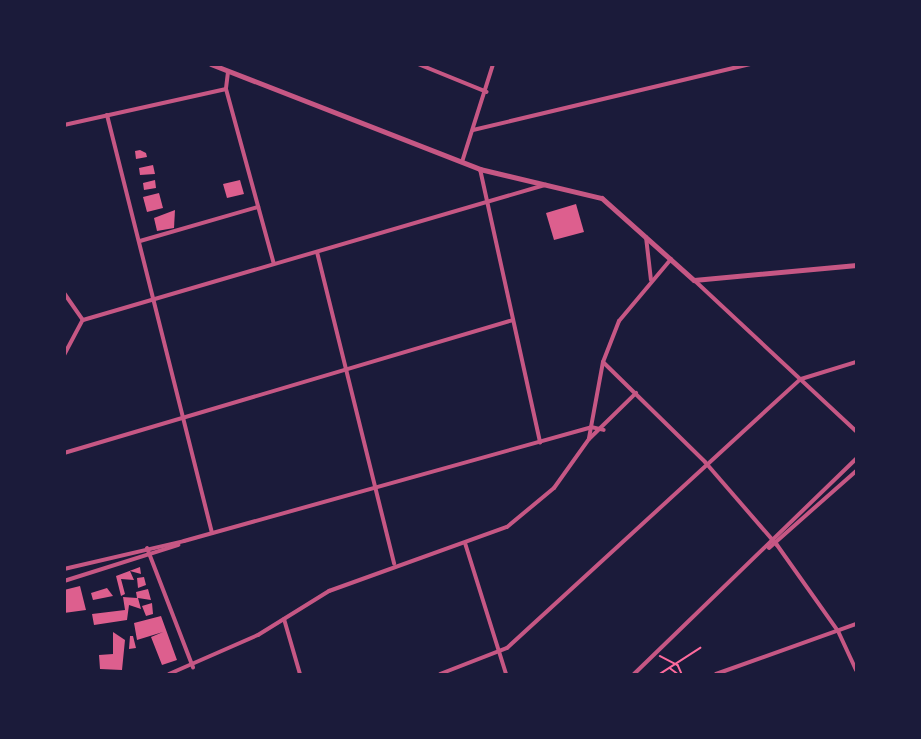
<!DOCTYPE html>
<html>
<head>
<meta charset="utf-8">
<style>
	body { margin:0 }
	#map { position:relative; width:921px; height:739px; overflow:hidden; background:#1b1b3a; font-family:"IBM Plex Sans",sans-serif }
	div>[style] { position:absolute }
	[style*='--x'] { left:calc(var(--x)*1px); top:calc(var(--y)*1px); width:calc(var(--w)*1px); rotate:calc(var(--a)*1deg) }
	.building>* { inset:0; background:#dd5f8e }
	.path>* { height:1.5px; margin:-0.75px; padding:0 0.75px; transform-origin:0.75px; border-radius:0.75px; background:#ff6b9d }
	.minor>* { height:4px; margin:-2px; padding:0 2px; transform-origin:2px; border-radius:2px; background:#c65784 }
	.tertiary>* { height:4.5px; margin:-2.25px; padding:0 2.25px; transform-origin:2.25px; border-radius:2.25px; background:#c65784 }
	span { translate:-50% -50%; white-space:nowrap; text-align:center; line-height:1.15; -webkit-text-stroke:4.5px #1b1b3a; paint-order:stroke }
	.frame { position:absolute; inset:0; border:66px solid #1b1b3a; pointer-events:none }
</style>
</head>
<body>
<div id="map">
	<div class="building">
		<i style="clip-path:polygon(140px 150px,146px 153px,147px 157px,136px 159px,135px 151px)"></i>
		<i style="clip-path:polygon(153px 165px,155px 174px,140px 175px,139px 168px)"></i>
		<i style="clip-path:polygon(155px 180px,156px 188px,144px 190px,143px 183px)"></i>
		<i style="clip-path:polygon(240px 180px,244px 194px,227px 198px,223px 184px)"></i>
		<i style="clip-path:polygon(159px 193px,163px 208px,147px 212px,143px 197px)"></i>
		<i style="clip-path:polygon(576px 204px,584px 232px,554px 240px,546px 213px)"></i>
		<i style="clip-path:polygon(175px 210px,174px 228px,157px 231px,154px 218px)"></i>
		<i style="clip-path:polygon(140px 567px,141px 574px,130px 571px,134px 580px,121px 579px,125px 594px,121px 596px,116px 576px)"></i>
		<i style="clip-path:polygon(144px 577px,146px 585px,138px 588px,137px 578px)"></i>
		<i style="clip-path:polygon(80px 586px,86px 610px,64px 613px,64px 590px)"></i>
		<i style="clip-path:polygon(107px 588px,113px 596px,93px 600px,91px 593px)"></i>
		<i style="clip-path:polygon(148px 589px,151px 600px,138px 598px,141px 609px,129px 605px,127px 620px,94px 625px,92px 614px,125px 610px,123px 597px,137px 598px,136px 592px)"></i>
		<i style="clip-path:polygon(152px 603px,153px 614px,146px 616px,142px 606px)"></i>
		<i style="clip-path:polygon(161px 616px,177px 660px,162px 665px,151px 637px,163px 632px,137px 640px,134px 623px)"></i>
		<i style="clip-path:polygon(113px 632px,125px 640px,122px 670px,100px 669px,99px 655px,113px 654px)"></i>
		<i style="clip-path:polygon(130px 636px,133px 636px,136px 648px,129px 649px)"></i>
	</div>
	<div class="path">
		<i style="--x:660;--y:656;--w:20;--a:27"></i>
		<i style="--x:678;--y:665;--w:10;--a:66"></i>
		<i style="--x:670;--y:668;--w:10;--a:37"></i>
		<i style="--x:660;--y:674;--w:48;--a:-33"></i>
	</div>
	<div class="minor">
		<i style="--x:418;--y:64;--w:74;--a:22.1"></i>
		<i style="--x:228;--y:72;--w:17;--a:97"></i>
		<i style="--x:226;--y:89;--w:181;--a:74.7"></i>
		<i style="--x:107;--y:115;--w:431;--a:75.9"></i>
		<i style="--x:64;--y:125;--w:166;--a:-12.5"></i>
		<i style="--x:473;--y:130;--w:285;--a:-13.4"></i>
		<i style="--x:462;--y:162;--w:103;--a:-72.4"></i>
		<i style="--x:480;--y:169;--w:280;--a:77.6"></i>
		<i style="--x:646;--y:237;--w:43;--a:83.4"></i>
		<i style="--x:140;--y:241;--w:123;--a:-16.1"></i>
		<i style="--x:317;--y:252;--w:321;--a:76.1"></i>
		<i style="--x:694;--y:280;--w:221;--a:43"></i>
		<i style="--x:64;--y:293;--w:33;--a:55"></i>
		<i style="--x:83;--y:320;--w:482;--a:-16.3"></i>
		<i style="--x:64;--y:355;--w:40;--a:-62"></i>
		<i style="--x:603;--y:362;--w:143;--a:44.4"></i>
		<i style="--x:705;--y:462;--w:110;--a:49.1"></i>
		<i style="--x:777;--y:545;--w:105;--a:54.7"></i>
		<i style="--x:838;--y:631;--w:43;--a:65.2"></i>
		<i style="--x:589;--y:438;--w:77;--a:-79.6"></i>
		<i style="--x:603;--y:362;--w:44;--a:-68.7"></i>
		<i style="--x:619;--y:321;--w:81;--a:-50"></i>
		<i style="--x:64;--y:453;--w:468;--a:-16.5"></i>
		<i style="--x:465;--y:543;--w:137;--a:72.6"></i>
		<i style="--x:147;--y:548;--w:128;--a:68.9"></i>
		<i style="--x:769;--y:548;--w:116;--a:-41.5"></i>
		<i style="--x:64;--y:569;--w:123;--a:-13.1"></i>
		<i style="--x:184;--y:541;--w:423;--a:-15.6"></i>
		<i style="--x:591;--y:427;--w:13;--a:13"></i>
		<i style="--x:64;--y:581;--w:120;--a:-17.5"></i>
		<i style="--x:284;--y:619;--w:57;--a:73.8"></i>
		<i style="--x:169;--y:674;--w:97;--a:-23.7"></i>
		<i style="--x:258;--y:635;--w:84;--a:-31.8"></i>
		<i style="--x:329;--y:591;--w:189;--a:-19.8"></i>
		<i style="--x:507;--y:527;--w:61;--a:-39.7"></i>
		<i style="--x:554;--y:488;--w:60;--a:-54.5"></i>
		<i style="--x:589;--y:439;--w:66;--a:-44.4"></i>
		<i style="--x:440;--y:674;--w:72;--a:-21.2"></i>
		<i style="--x:507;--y:648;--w:398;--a:-42.5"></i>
		<i style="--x:801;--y:379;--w:58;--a:-17.2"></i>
		<i style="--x:634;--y:674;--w:309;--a:-44.1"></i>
		<i style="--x:716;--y:674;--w:149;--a:-19.7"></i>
	</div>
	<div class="tertiary">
		<i style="--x:211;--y:64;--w:289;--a:21.3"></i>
		<i style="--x:480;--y:169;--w:125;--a:13.4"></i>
		<i style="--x:602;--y:198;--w:123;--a:41.7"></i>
		<i style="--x:694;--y:280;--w:163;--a:-5.3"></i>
	</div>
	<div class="frame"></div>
</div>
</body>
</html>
